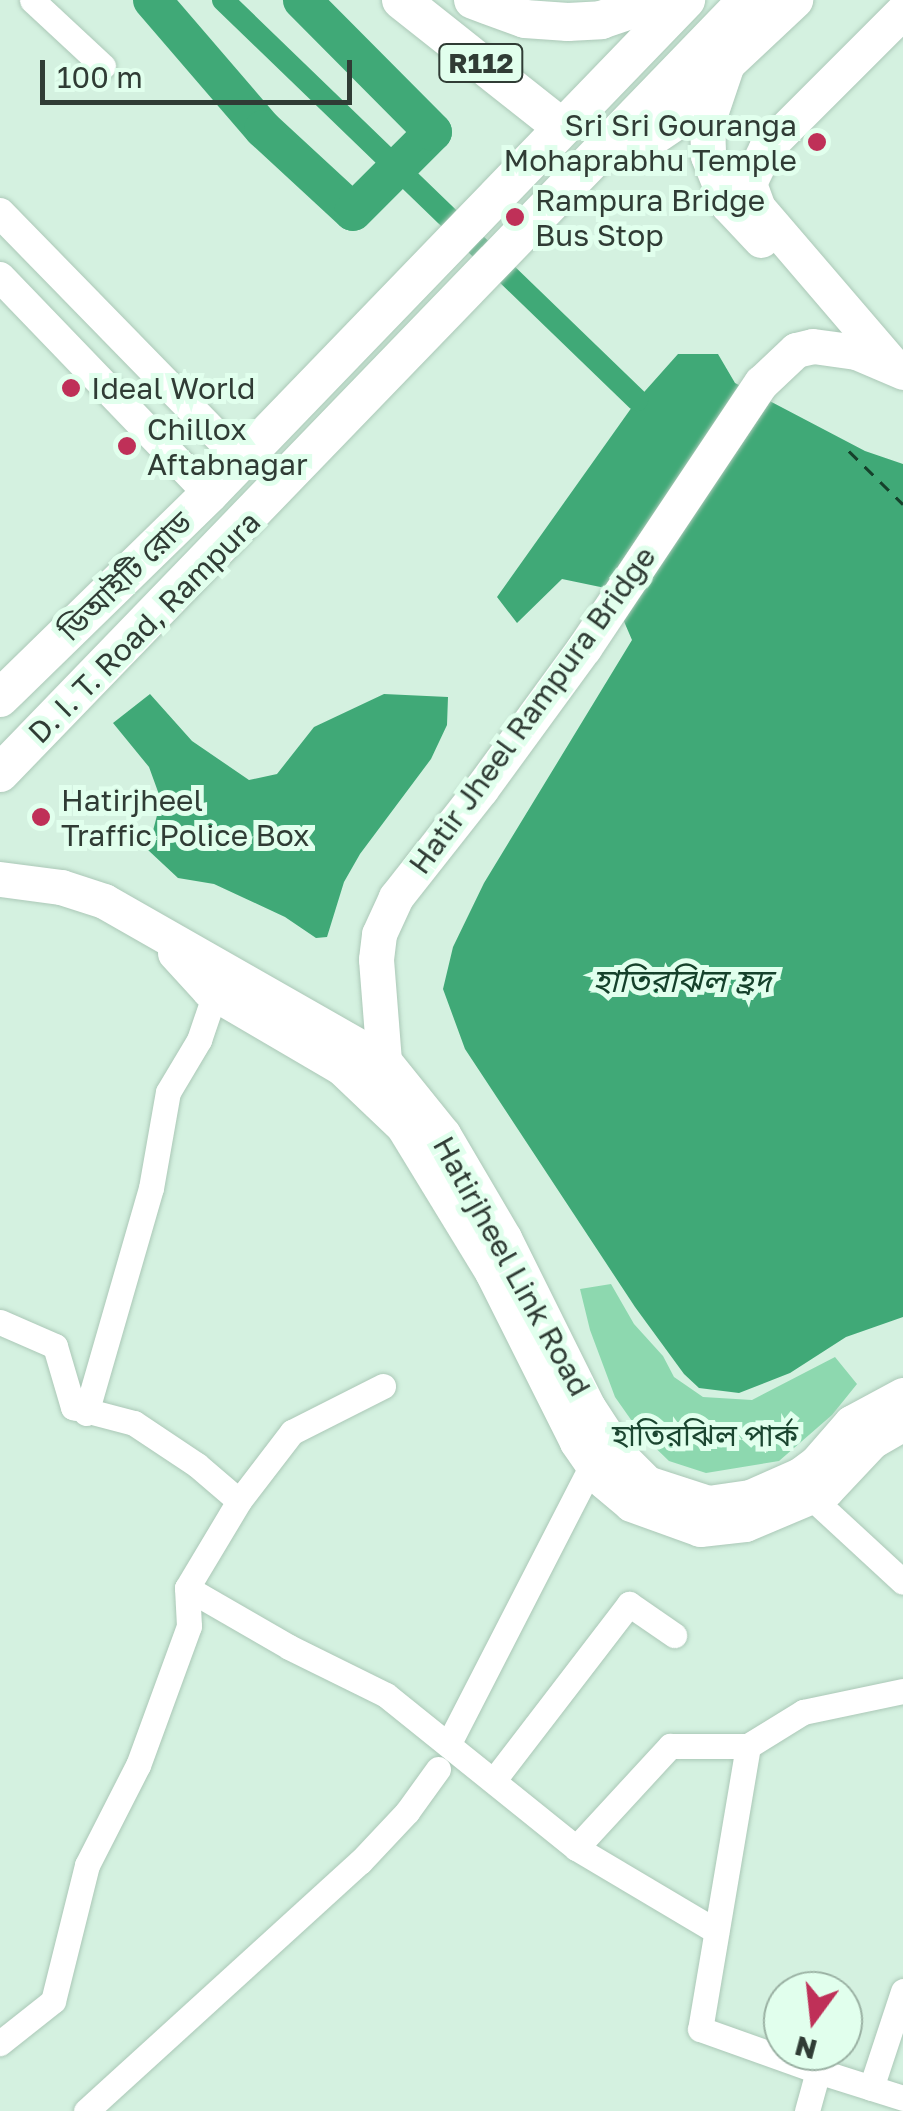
<!DOCTYPE html>
<html>
<head>
<meta charset="utf-8">
<style>
	body { margin:0 }
	#map { position:relative; width:903px; height:2111px; overflow:hidden; background:#d4f1e0; font-family:"Golos Text","Noto Sans Bengali",sans-serif }
	div>[style] { position:absolute }
	[style*='--x'] { left:calc(var(--x)*1px); top:calc(var(--y)*1px); width:calc(var(--w)*1px); rotate:calc(var(--a)*1deg) }
	.green>* { inset:0; background:#8dd8af }
	.water>* { inset:0; background:#40a977 }
	.canal>* { height:22px; margin:-11px; padding:0 11px; transform-origin:11px; border-radius:11px; background:#40a977 }
	.river>* { height:38px; margin:-19px; padding:0 19px; transform-origin:19px; border-radius:19px; background:#40a977 }
	.ferry>* { height:2.5px; margin-top:-1.25px; transform-origin:0; background:repeating-linear-gradient(90deg,#15412b 0 12px,transparent 0 22px) }
	.roads { filter:drop-shadow(0 0 2px #abc8b7) drop-shadow(0 0 2px #abc8b7) }
	.minor>* { height:25px; margin:-12.5px; padding:0 12.5px; transform-origin:12.5px; border-radius:12.5px; background:#fff }
	.tertiary>* { height:30px; margin:-15px; padding:0 15px; transform-origin:15px; border-radius:15px; background:#fff }
	.secondary>* { height:35px; margin:-17.5px; padding:0 17.5px; transform-origin:17.5px; border-radius:17.5px; background:#fff }
	.primary>* { height:38px; margin:-19px; padding:0 19px; transform-origin:19px; border-radius:19px; background:#fff }
	.dots>* { width:28px; height:28px; translate:-50% -50%; box-sizing:border-box; border:5px solid #e1ffed; border-radius:50% }
	span { translate:-50% -50%; white-space:nowrap; text-align:center; line-height:1.15; -webkit-text-stroke:10px #e1ffed; paint-order:stroke }
	.shield-label span { padding:2px 8px; background:#e1ffed; border:2px solid; border-radius:8px; -webkit-text-stroke-width:0 }
	.shield-label { font-size:28px; color:#303c35; font-weight:700 }
	.poi-label { font-size:30px; color:#303c35 }
	.right { translate:-100% -50%; text-align:right }
	.left { translate:0 -50%; text-align:left }
	.street-label { font-size:30px; color:#303c35 }
	.park-label { font-size:30px; color:#1b4630 }
	.water-label { font-size:32px; color:#15412b; font-style:italic }
	.north { position:absolute; left:763px; top:1971px; width:100px; height:100px; box-sizing:border-box; background:#e1ffed; border:2px solid #9ab1a3; border-radius:50%; rotate:195deg; font-size:28px; font-weight:700; line-height:40px; text-align:center; color:#303c35 }
	.north::after { content:''; display:block; margin:auto; width:35px; height:45px; background:#bf3058; clip-path:polygon(50% 0,100% 100%,50% 72%,0 100%) }
	.scale { position:absolute; left:40px; top:60px; width:312px; height:45px; box-sizing:border-box; border:5px solid #303c35; border-top:0; padding-left:12px; font-size:30px; line-height:35px; white-space:nowrap; color:#303c35; -webkit-text-stroke:8px #e1ffed; paint-order:stroke }
</style>
</head>
<body>
<div id="map">
	<div class="green">
		<i style="clip-path:polygon(611px 1284px,634px 1324px,663px 1356px,674px 1377px,703px 1397px,752px 1400px,835px 1357px,857px 1384px,832px 1415px,779px 1461px,706px 1473px,669px 1461px,641px 1434px,615px 1397px,590px 1330px,580px 1289px)"></i>
	</div>
	<div class="water">
		<i style="clip-path:polygon(678px 354px,718px 354px,735px 383px,865px 451px,903px 464px,903px 1317px,846px 1337px,790px 1373px,739px 1393px,699px 1388px,684px 1374px,635px 1307px,465px 1049px,443px 989px,453px 947px,484px 883px,632px 640px,610px 589px,562px 579px,517px 623px,497px 597px,637px 400px)"></i>
		<i style="clip-path:polygon(150px 694px,192px 741px,249px 780px,277px 774px,314px 727px,384px 694px,448px 697px,447px 725px,431px 759px,360px 854px,344px 882px,327px 937px,316px 938px,285px 917px,214px 884px,178px 878px,148px 850px,161px 800px,149px 767px,113px 723px)"></i>
	</div>
	<div class="canal">
		<i style="--x:223;--y:0;--w:576;--a:44.01"></i>
	</div>
	<div class="river">
		<i style="--x:152;--y:0;--w:170;--a:49.3"></i>
		<i style="--x:263;--y:129;--w:122;--a:42.7"></i>
		<i style="--x:353;--y:212;--w:113;--a:-45"></i>
		<i style="--x:433;--y:132;--w:186;--a:-134.8"></i>
	</div>
	<div class="ferry">
		<i style="--x:849;--y:451;--w:76;--a:44.5"></i>
	</div>
	<div class="roads">
		<div class="minor">
			<i style="--x:32;--y:0;--w:97;--a:42.9"></i>
			<i style="--x:0;--y:1322;--w:60;--a:23.6"></i>
			<i style="--x:55;--y:1346;--w:64;--a:73.6"></i>
			<i style="--x:73;--y:1407;--w:63;--a:14.7"></i>
			<i style="--x:134;--y:1423;--w:76;--a:33.7"></i>
			<i style="--x:197;--y:1465;--w:55;--a:40.6"></i>
			<i style="--x:239;--y:1501;--w:101;--a:120.9"></i>
			<i style="--x:187;--y:1588;--w:38;--a:87"></i>
			<i style="--x:189;--y:1626;--w:148;--a:110.1"></i>
			<i style="--x:138;--y:1765;--w:112;--a:117"></i>
			<i style="--x:87;--y:1865;--w:140;--a:104"></i>
			<i style="--x:53;--y:2001;--w:68;--a:141.6"></i>
			<i style="--x:86;--y:1413;--w:234;--a:-73.9"></i>
			<i style="--x:151;--y:1188;--w:97;--a:-80"></i>
			<i style="--x:168;--y:1092;--w:61;--a:-59.2"></i>
			<i style="--x:199;--y:1040;--w:50;--a:-71.2"></i>
			<i style="--x:811;--y:1497;--w:125;--a:42.7"></i>
			<i style="--x:239;--y:1501;--w:87;--a:-52.5"></i>
			<i style="--x:292;--y:1432;--w:102;--a:-26.8"></i>
			<i style="--x:187;--y:1588;--w:118;--a:30"></i>
			<i style="--x:289;--y:1647;--w:108;--a:26.3"></i>
			<i style="--x:386;--y:1695;--w:244;--a:38.8"></i>
			<i style="--x:576;--y:1848;--w:163;--a:30.7"></i>
			<i style="--x:449;--y:1743;--w:313;--a:-62.8"></i>
			<i style="--x:748;--y:1746;--w:287;--a:99.6"></i>
			<i style="--x:700;--y:2029;--w:125;--a:19.6"></i>
			<i style="--x:494;--y:1780;--w:222;--a:-52.5"></i>
			<i style="--x:629;--y:1604;--w:55;--a:34.6"></i>
			<i style="--x:576;--y:1848;--w:139;--a:-47.3"></i>
			<i style="--x:670;--y:1746;--w:78;--a:0"></i>
			<i style="--x:748;--y:1746;--w:65;--a:-31.7"></i>
			<i style="--x:803;--y:1712;--w:102;--a:-11.9"></i>
			<i style="--x:871;--y:2088;--w:102;--a:-71.7"></i>
			<i style="--x:86;--y:2111;--w:370;--a:-42.3"></i>
			<i style="--x:360;--y:1862;--w:69;--a:-46.8"></i>
			<i style="--x:407;--y:1812;--w:53;--a:-54.2"></i>
			<i style="--x:807;--y:2111;--w:41;--a:-74.6"></i>
			<i style="--x:818;--y:2071;--w:89;--a:17.6"></i>
		</div>
		<div class="tertiary">
			<i style="--x:0;--y:213;--w:345;--a:45.7"></i>
			<i style="--x:0;--y:277;--w:301;--a:46.1"></i>
		</div>
		<div class="secondary">
			<i style="--x:726;--y:67;--w:59;--a:108.7"></i>
			<i style="--x:707;--y:123;--w:33;--a:88"></i>
			<i style="--x:708;--y:156;--w:53;--a:67.8"></i>
			<i style="--x:728;--y:205;--w:48;--a:46.7"></i>
			<i style="--x:891;--y:363;--w:204;--a:-130.6"></i>
			<i style="--x:758;--y:208;--w:27;--a:-110"></i>
			<i style="--x:749;--y:183;--w:39;--a:-64"></i>
			<i style="--x:766;--y:148;--w:194;--a:-45"></i>
			<i style="--x:0;--y:879;--w:62;--a:7.5"></i>
			<i style="--x:61;--y:887;--w:45;--a:18"></i>
			<i style="--x:104;--y:901;--w:322;--a:29.7"></i>
			<i style="--x:384;--y:1061;--w:94;--a:51.1"></i>
			<i style="--x:443;--y:1134;--w:121;--a:59.6"></i>
			<i style="--x:504;--y:1238;--w:189;--a:63.6"></i>
			<i style="--x:588;--y:1407;--w:59;--a:56.9"></i>
			<i style="--x:620;--y:1456;--w:38;--a:45"></i>
			<i style="--x:647;--y:1483;--w:64;--a:18.2"></i>
			<i style="--x:708;--y:1503;--w:42;--a:-8.1"></i>
			<i style="--x:750;--y:1497;--w:55;--a:-23.7"></i>
			<i style="--x:800;--y:1475;--w:21;--a:-37"></i>
			<i style="--x:817;--y:1462;--w:52;--a:-48.9"></i>
			<i style="--x:851;--y:1423;--w:59;--a:-28.3"></i>
			<i style="--x:175;--y:953;--w:50;--a:47.4"></i>
			<i style="--x:209;--y:990;--w:153;--a:30.3"></i>
			<i style="--x:341;--y:1067;--w:86;--a:43.6"></i>
			<i style="--x:403;--y:1126;--w:171;--a:58.6"></i>
			<i style="--x:492;--y:1272;--w:190;--a:63.4"></i>
			<i style="--x:577;--y:1442;--w:47;--a:55.3"></i>
			<i style="--x:604;--y:1481;--w:35;--a:40"></i>
			<i style="--x:631;--y:1504;--w:73;--a:19.9"></i>
			<i style="--x:700;--y:1529;--w:45;--a:-6.3"></i>
			<i style="--x:745;--y:1524;--w:88;--a:-22.8"></i>
			<i style="--x:826;--y:1490;--w:67;--a:-46.8"></i>
			<i style="--x:872;--y:1441;--w:36;--a:-30"></i>
			<i style="--x:384;--y:1061;--w:102;--a:-94.5"></i>
			<i style="--x:376;--y:959;--w:25;--a:-83"></i>
			<i style="--x:379;--y:934;--w:41;--a:-65.3"></i>
			<i style="--x:396;--y:897;--w:137;--a:-51.8"></i>
			<i style="--x:481;--y:789;--w:175;--a:-53.9"></i>
			<i style="--x:584;--y:648;--w:319;--a:-56.3"></i>
			<i style="--x:761;--y:383;--w:48;--a:-43.3"></i>
			<i style="--x:796;--y:350;--w:17;--a:-13"></i>
			<i style="--x:813;--y:346;--w:43;--a:7.9"></i>
			<i style="--x:856;--y:352;--w:51;--a:23.1"></i>
		</div>
		<div class="primary">
			<i style="--x:401;--y:0;--w:204;--a:38.4"></i>
			<i style="--x:473;--y:0;--w:55;--a:20.1"></i>
			<i style="--x:525;--y:19;--w:43;--a:4"></i>
			<i style="--x:568;--y:22;--w:33;--a:-3"></i>
			<i style="--x:601;--y:20;--w:62;--a:-18.7"></i>
			<i style="--x:612;--y:146;--w:41;--a:-12.7"></i>
			<i style="--x:652;--y:137;--w:30;--a:-34"></i>
			<i style="--x:677;--y:120;--w:77;--a:-48.7"></i>
			<i style="--x:728;--y:62;--w:91;--a:-43.2"></i>
			<i style="--x:0;--y:698;--w:292;--a:-44.3"></i>
			<i style="--x:209;--y:494;--w:687;--a:-46"></i>
			<i style="--x:0;--y:773;--w:1075;--a:-45.98"></i>
		</div>
	</div>
	<div class="dots">
		<i style="left:817px;top:142px;background:#bf3058"></i>
		<i style="left:515px;top:217px;background:#bf3058"></i>
		<i style="left:71px;top:388px;background:#bf3058"></i>
		<i style="left:127px;top:446px;background:#bf3058"></i>
		<i style="left:41px;top:817px;background:#bf3058"></i>
	</div>
	<div class="shield-label">
		<span style="left:481px;top:63px">R112</span>
	</div>
	<div class="poi-label">
		<span class="right" style="left:797px;top:142px">Sri Sri Gouranga<br>Mohaprabhu Temple</span>
		<span class="left" style="left:535px;top:217px">Rampura Bridge<br>Bus Stop</span>
		<span class="left" style="left:91px;top:388px">Ideal World</span>
		<span class="left" style="left:147px;top:446px">Chillox<br>Aftabnagar</span>
		<span class="left" style="left:61px;top:817px">Hatirjheel<br>Traffic Police Box</span>
	</div>
	<div class="street-label">
		<span style="left:125px;top:576px;rotate:-44deg">ডিআইটি রোড</span>
		<span style="left:144px;top:627px;rotate:-45deg">D. I. T. Road, Rampura</span>
		<span style="left:532px;top:710px;rotate:-54deg">Hatir Jheel Rampura Bridge</span>
		<span style="left:512px;top:1266px;rotate:61deg">Hatirjheel Link Road</span>
	</div>
	<div class="park-label">
		<span style="left:705px;top:1435px">হাতিরঝিল পার্ক</span>
	</div>
	<div class="water-label">
		<span style="left:682px;top:980px">হাতিরঝিল হ্রদ</span>
	</div>
	<div class="north">N</div>
	<div class="scale">100 m</div>
</div>
</body>
</html>
